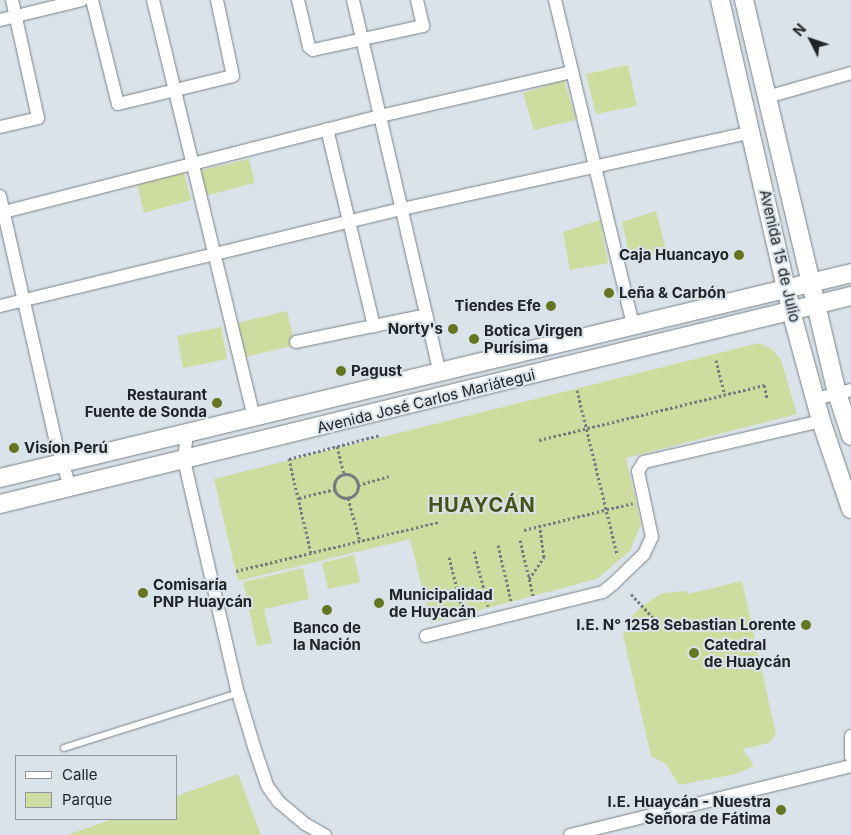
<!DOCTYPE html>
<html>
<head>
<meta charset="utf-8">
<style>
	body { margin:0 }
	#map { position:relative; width:851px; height:835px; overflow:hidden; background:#dae3ea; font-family:Inter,sans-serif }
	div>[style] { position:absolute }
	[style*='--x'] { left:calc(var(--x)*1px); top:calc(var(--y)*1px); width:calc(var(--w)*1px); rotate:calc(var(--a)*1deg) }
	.green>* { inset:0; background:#cfdca0 }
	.path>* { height:3px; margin-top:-1.5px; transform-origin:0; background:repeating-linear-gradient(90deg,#767c80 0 2.5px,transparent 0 5px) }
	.path>.ring { margin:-1.5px; padding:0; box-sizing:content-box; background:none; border:3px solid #767c80; border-radius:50% }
	.roads { filter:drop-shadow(0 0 1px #798288) drop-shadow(0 0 1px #798288) }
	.lane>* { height:6px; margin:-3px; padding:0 3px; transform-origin:3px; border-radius:3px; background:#fff }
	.street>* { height:12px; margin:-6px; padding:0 6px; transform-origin:6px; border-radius:6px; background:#fff }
	.secondary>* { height:18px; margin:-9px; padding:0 9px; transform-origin:9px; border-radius:9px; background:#fff }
	.dots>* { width:14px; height:14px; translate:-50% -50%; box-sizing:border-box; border:2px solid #dae3ea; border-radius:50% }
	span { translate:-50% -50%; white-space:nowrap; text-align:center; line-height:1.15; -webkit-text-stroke:4px #dae3ea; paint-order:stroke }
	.poi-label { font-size:15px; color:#212527; font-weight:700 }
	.right { translate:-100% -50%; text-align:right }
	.left { translate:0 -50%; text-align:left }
	.street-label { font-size:15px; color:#212527 }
	.district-label { font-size:20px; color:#475119; font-weight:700; letter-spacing:1px }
	.legend { position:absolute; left:15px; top:755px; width:162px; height:65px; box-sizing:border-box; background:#dae3ea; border:1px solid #90979c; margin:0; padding:6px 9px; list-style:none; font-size:15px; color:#212527 }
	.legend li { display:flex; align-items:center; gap:10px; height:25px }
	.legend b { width:25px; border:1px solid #90979c }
	.north { position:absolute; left:786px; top:15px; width:50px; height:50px; -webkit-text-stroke:4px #dae3ea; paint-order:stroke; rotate:311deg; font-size:14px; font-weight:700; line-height:20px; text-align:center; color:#212527 }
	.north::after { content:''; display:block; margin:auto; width:18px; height:22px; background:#212527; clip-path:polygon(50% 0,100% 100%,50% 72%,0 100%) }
</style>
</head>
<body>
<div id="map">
	<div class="green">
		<i style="clip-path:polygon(628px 65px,637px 106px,596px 114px,586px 74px)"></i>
		<i style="clip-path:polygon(564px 80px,576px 120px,534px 130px,523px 93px)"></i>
		<i style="clip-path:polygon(249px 159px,255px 183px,204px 196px,198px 171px)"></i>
		<i style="clip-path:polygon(184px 173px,191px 200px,144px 213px,137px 185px)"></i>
		<i style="clip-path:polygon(656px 211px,666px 250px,630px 258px,622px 222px)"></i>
		<i style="clip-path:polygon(600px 220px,608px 263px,570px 270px,563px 232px)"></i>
		<i style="clip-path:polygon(287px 311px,295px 345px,246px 357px,238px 323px)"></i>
		<i style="clip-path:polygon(221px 327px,227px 359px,183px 368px,177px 336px)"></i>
		<i style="clip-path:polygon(759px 343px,772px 349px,781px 360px,797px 414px,626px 458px,641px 524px,630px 551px,597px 579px,431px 623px,410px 539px,238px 581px,214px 479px)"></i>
		<i style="clip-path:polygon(354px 555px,360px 582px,328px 589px,322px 563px)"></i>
		<i style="clip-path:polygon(303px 568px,309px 599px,264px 609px,272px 643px,257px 646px,243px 582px)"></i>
		<i style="clip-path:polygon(742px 581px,776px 734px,769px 743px,743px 749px,754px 766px,736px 774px,679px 785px,666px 764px,651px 756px,623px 635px,632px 616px,641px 607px,662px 593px,686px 591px,688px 594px)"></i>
		<i style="clip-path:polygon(238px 774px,261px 835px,67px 835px,113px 819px,176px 819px,176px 796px)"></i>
	</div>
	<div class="path">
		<i style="--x:716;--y:360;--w:36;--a:76"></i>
		<i style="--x:577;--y:390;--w:169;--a:76.3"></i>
		<i style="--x:539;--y:440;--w:232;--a:-13.7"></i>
		<i style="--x:764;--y:385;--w:13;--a:77"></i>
		<i style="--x:337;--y:446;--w:30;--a:76"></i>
		<i class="ring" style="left:334px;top:474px;width:21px;height:21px"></i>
		<i style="--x:358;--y:485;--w:32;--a:-16"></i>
		<i style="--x:299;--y:498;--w:36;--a:-14"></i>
		<i style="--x:348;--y:498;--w:45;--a:74.4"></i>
		<i style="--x:524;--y:530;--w:112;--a:-13.9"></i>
		<i style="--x:520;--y:540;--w:57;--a:76.7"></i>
		<i style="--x:498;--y:545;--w:57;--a:76.9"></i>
		<i style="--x:474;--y:551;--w:57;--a:75.7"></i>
		<i style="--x:311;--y:553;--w:97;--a:-103.2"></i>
		<i style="--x:289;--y:459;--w:94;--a:-14.8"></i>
		<i style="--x:449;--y:557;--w:57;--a:75.7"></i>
		<i style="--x:236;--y:571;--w:209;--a:-13.6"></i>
		<i style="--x:529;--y:579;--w:27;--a:-56"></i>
		<i style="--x:544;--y:557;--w:30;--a:-98"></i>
		<i style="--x:631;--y:594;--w:35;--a:47"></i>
	</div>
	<div class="roads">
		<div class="lane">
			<i style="--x:64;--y:748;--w:182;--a:-17.5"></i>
		</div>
		<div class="street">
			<i style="--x:92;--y:0;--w:107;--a:76"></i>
			<i style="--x:118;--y:104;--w:118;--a:-13.7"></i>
			<i style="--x:233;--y:76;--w:78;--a:-101.9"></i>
			<i style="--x:153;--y:0;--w:429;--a:76.4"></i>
			<i style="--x:298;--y:0;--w:48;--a:76.8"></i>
			<i style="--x:309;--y:47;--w:5;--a:37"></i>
			<i style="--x:313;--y:50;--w:113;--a:-12.3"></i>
			<i style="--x:423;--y:26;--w:27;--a:-103"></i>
			<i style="--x:353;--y:0;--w:383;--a:76.9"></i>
			<i style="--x:555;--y:0;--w:335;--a:76.5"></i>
			<i style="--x:0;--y:20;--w:84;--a:-13.7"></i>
			<i style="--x:767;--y:97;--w:87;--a:-15.9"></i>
			<i style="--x:0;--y:127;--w:39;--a:-13"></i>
			<i style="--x:38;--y:118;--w:121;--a:-102.4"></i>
			<i style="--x:327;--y:129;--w:203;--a:76.6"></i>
			<i style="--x:0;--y:196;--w:249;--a:77.2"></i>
			<i style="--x:55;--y:439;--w:50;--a:72.6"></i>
			<i style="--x:0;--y:213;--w:392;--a:-14.3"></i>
			<i style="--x:380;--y:116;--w:197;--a:-12.9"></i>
			<i style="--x:0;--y:306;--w:414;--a:-13.6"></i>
			<i style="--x:402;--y:209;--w:357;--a:-12.4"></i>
			<i style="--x:296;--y:342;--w:133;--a:-11.7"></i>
			<i style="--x:815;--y:399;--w:37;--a:-14"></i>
			<i style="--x:187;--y:432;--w:28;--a:96"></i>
			<i style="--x:184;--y:460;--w:239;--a:77"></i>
			<i style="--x:238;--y:693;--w:59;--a:73.4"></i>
			<i style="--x:255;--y:750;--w:39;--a:71"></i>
			<i style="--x:268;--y:787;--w:19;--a:54"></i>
			<i style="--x:279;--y:802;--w:34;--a:40"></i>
			<i style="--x:305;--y:824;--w:23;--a:29"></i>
			<i style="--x:426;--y:636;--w:182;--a:-14"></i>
			<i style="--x:603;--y:592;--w:13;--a:-39"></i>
			<i style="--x:613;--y:584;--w:43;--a:-44.1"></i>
			<i style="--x:644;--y:554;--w:19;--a:-65"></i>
			<i style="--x:652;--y:537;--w:67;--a:-102"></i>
			<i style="--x:638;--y:471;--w:11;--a:-56"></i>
			<i style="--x:644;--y:462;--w:182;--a:-13"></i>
			<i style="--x:851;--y:736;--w:21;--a:90"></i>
			<i style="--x:570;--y:835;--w:289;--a:-13.8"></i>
		</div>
		<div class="secondary">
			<i style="--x:720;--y:0;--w:319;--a:77.1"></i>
			<i style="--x:791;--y:311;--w:114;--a:74.7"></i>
			<i style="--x:821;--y:421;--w:93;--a:71.2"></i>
			<i style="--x:744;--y:0;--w:404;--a:76.7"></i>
			<i style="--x:837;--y:393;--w:45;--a:72"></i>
			<i style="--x:0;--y:478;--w:875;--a:-13.54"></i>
			<i style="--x:0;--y:504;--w:876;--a:-13.73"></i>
		</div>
	</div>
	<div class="dots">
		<i style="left:739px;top:255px;background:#667521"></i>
		<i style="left:609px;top:293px;background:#667521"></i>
		<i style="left:551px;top:306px;background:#667521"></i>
		<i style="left:453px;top:329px;background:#667521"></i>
		<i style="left:474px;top:339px;background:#667521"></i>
		<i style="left:341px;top:371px;background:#667521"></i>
		<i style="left:217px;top:403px;background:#667521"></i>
		<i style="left:14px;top:448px;background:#667521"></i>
		<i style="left:143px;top:593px;background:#667521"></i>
		<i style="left:379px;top:603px;background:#667521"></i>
		<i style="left:327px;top:610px;background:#667521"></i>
		<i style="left:806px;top:625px;background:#667521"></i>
		<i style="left:694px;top:653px;background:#667521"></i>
		<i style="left:781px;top:810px;background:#667521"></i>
	</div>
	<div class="poi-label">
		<span class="right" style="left:729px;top:255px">Caja Huancayo</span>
		<span class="left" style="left:619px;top:293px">Leña &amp; Carbón</span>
		<span class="right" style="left:541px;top:306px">Tiendes Efe</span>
		<span class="right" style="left:443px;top:329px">Norty's</span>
		<span class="left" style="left:484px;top:339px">Botica Virgen<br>Purísima</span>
		<span class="left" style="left:351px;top:371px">Pagust</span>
		<span class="right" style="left:207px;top:403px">Restaurant<br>Fuente de Sonda</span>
		<span class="left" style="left:24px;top:448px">Visíon Perú</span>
		<span class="left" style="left:153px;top:593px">Comisaría<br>PNP Huaycán</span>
		<span class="left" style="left:389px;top:603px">Municipalidad<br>de Huyacán</span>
		<span class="right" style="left:796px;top:625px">I.E. N° 1258 Sebastian Lorente</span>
		<span style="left:327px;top:636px">Banco de<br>la Nación</span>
		<span class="left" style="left:704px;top:653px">Catedral<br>de Huaycán</span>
		<span class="right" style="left:771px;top:810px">I.E. Huaycán - Nuestra<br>Señora de Fátima</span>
	</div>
	<div class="street-label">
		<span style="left:780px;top:256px;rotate:77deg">Avenida 15 de Julio</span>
		<span style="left:426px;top:401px;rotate:-14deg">Avenida José Carlos Mariátegui</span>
	</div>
	<div class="district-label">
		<span style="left:482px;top:505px">HUAYCÁN</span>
	</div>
	<ul class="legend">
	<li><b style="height:6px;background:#fff"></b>Calle</li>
	<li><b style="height:14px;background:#cfdca0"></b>Parque</li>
	</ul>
	<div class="north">N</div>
</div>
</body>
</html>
